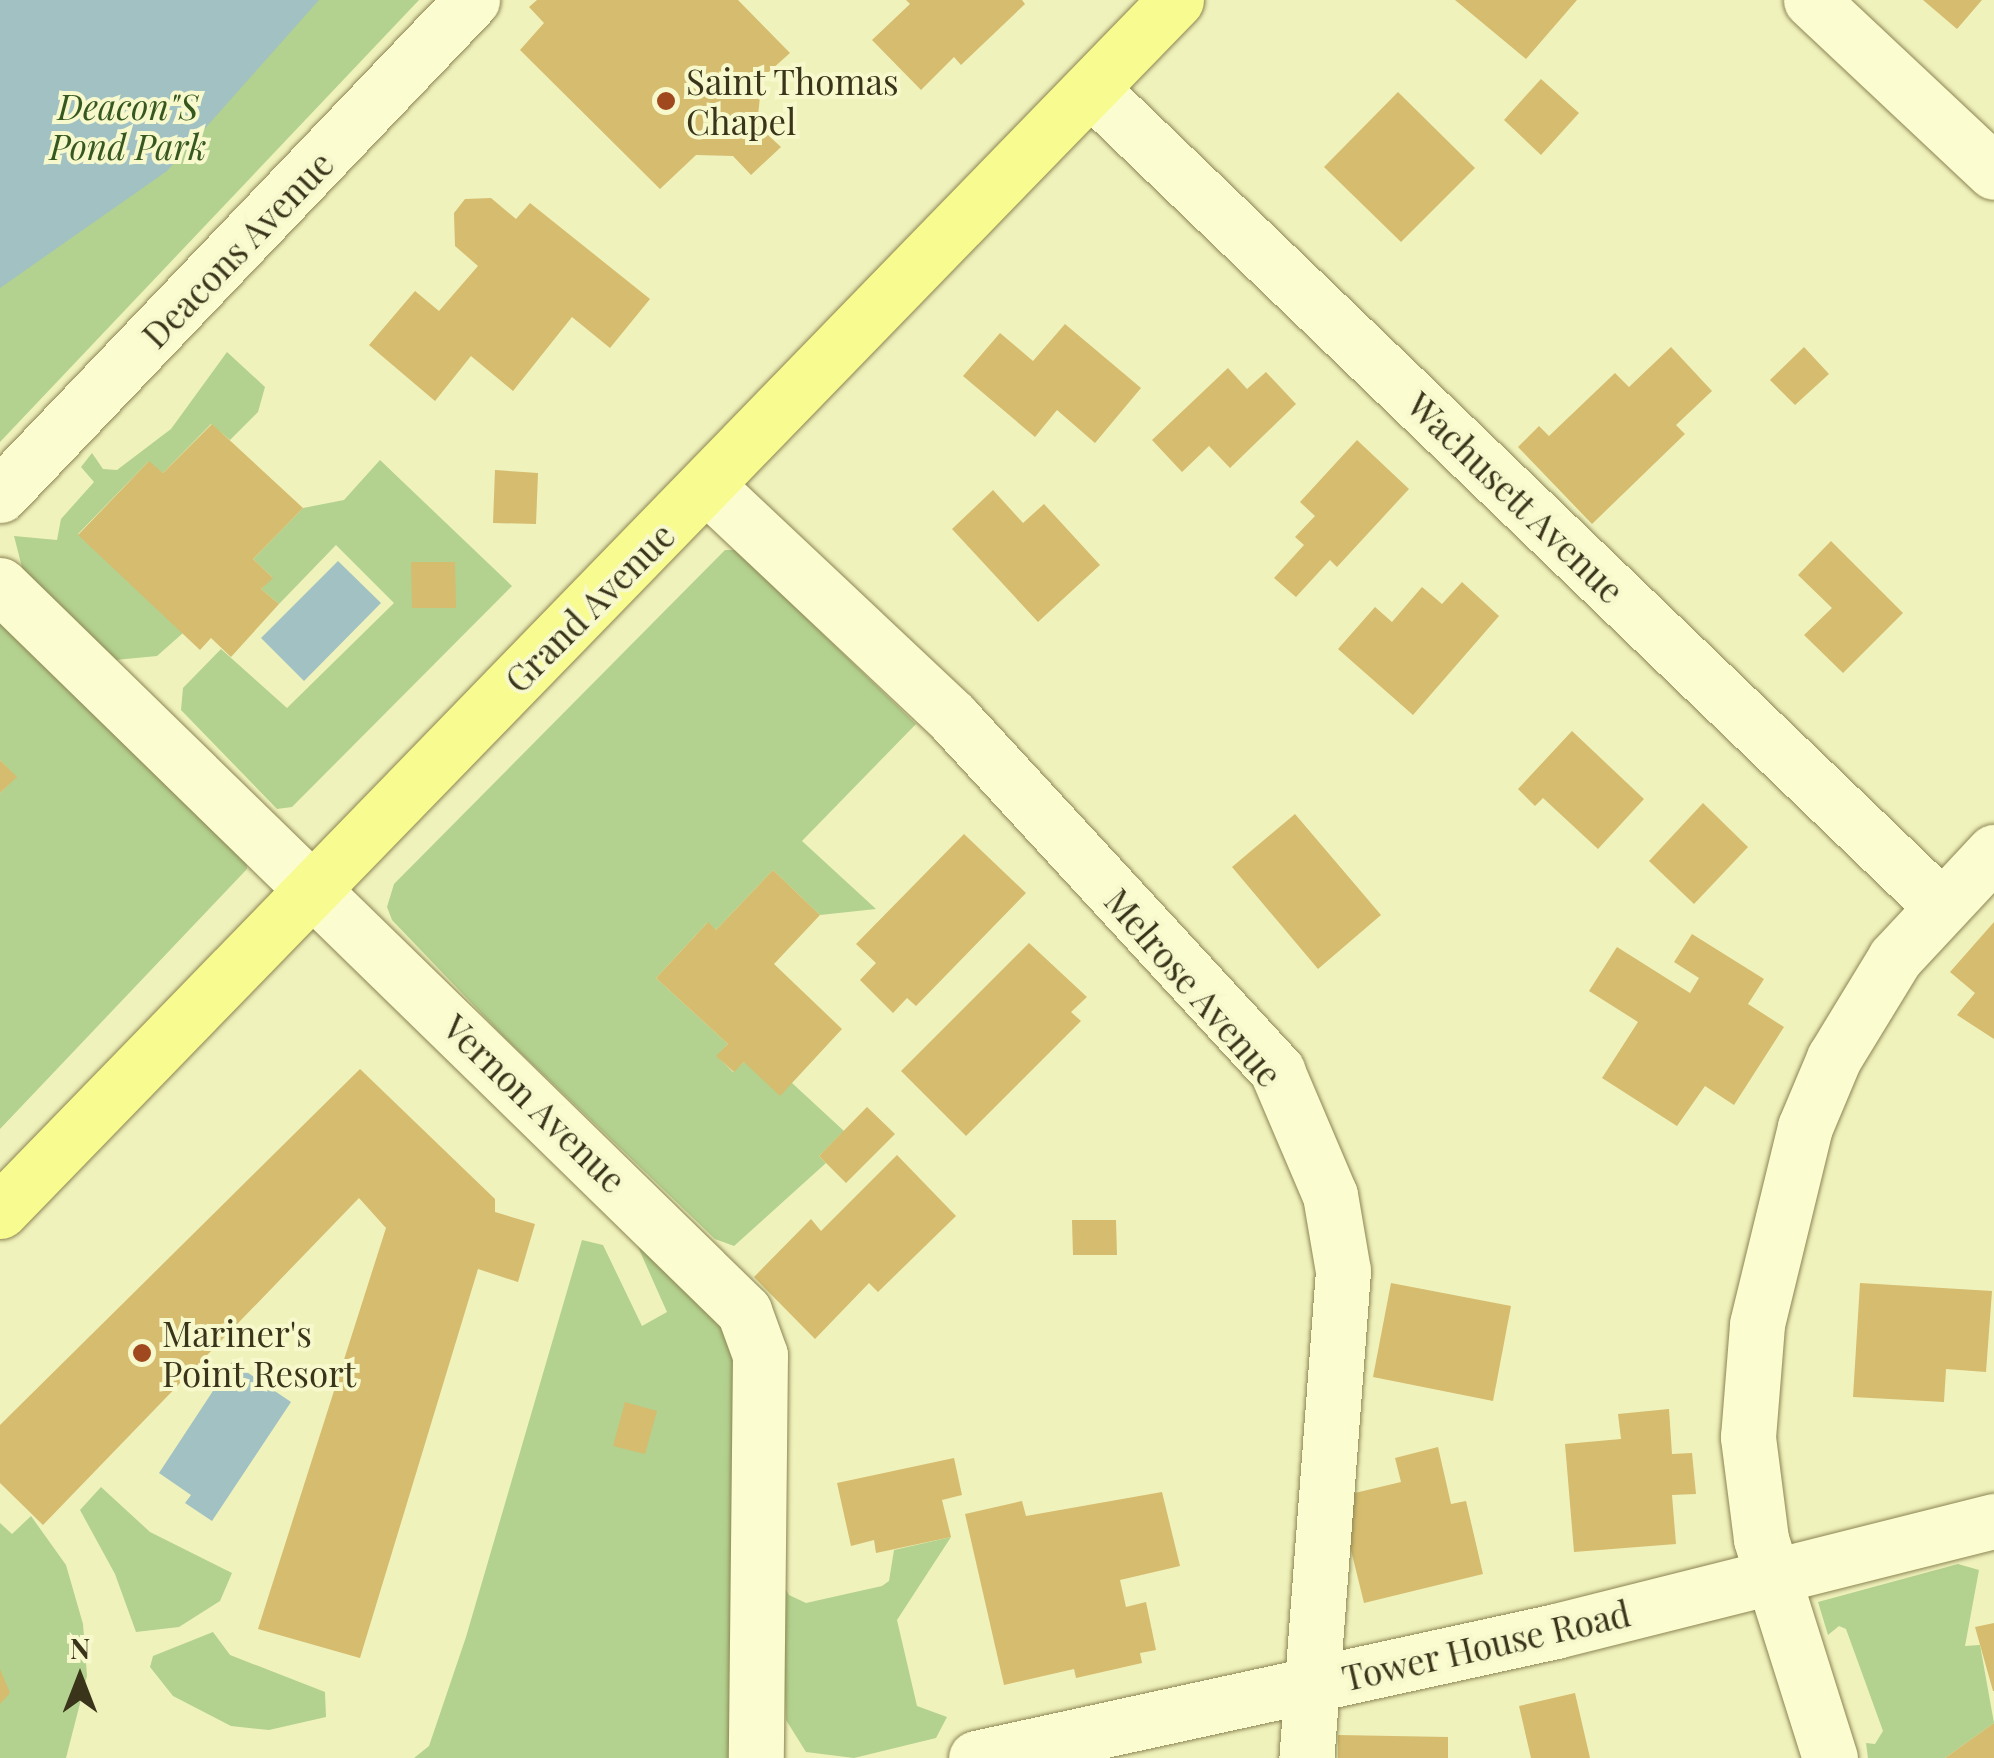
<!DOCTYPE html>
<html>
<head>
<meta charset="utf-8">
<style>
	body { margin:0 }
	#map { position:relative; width:1994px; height:1758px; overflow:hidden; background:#f0f2bc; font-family:"Playfair Display",serif }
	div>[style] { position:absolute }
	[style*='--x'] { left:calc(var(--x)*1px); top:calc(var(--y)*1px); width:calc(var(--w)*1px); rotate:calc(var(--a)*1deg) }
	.green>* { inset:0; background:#b3d18f }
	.water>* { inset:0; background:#a1c1c3 }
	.building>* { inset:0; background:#d5bc6e }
	.roads { filter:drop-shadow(0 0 2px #8c8554) drop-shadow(0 0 2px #8c8554) }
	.minor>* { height:55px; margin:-27.5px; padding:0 27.5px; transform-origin:27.5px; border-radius:27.5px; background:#fbfcd0 }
	.major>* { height:55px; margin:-27.5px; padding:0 27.5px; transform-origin:27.5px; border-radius:27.5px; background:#f8fb8f }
	.dots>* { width:28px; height:28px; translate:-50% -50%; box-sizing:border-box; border:5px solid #f7f9cd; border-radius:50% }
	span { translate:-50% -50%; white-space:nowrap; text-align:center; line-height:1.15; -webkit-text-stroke:8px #f7f9cd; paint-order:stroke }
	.poi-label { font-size:35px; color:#39341a }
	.left { translate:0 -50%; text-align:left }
	.park-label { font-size:35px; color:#36581f; font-style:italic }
	.street-label { font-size:35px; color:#39341a }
	.north { position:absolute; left:30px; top:1628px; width:100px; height:100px; -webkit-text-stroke:8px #f7f9cd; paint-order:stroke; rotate:0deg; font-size:28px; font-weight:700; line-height:40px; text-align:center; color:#39341a }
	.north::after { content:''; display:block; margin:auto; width:35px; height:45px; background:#39341a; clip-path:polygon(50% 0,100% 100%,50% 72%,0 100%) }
</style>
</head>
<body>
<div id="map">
	<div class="green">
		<i style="clip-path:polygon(63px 0,419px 0,0 442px,0 62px)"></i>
		<i style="clip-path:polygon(227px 352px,265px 387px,258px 412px,230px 440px,211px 424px,163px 473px,148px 462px,78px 534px,183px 633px,157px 656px,115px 660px,25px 579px,14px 536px,57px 540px,61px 519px,94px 482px,81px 467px,92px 453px,103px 469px,117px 470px,171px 429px)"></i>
		<i style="clip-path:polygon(380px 460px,512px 586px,292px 807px,277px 809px,181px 710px,183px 688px,221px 649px,287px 708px,394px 603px,336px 545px,279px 604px,261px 589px,272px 577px,253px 559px,303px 508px,344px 500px)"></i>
		<i style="clip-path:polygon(725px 550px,736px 550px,916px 724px,802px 841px,876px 909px,820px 915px,773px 870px,716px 930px,707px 923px,656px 978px,728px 1044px,717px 1056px,733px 1072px,744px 1062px,792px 1083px,844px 1131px,819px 1156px,826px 1163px,734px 1246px,715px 1239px,503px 1036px,392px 920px,387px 907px,394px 884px)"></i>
		<i style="clip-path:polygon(0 623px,246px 857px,247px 869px,0 1129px,0 793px,16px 777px,0 760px)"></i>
		<i style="clip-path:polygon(634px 1238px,716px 1315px,737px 1355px,733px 1758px,414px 1758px,429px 1746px,466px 1637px,582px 1240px,603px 1245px,642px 1326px,667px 1312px)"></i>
		<i style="clip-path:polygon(101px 1487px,150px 1532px,232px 1573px,220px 1601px,179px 1627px,136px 1632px,115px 1574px,80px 1510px)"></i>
		<i style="clip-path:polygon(31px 1516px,66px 1565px,83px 1624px,87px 1676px,66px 1758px,0 1758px,0 1523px,12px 1534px)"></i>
		<i style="clip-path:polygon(951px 1537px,897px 1620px,917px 1706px,947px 1717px,936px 1738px,854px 1758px,806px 1752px,786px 1720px,780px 1580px,789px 1595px,806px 1603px,882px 1586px,889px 1581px,894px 1550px)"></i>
		<i style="clip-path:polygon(1958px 1564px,1979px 1570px,1965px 1646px,1980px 1645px,1994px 1723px,1945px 1758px,1868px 1758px,1866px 1743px,1875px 1744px,1883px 1731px,1846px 1629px,1839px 1626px,1828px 1635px,1818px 1602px)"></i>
		<i style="clip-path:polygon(213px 1632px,230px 1655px,325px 1692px,326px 1717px,269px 1730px,231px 1726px,173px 1696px,150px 1667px,153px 1656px)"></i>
	</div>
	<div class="water">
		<i style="clip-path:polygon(0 0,319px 0,167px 171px,0 288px)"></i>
		<i style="clip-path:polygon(338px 561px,381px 603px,304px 681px,261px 638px)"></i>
		<i style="clip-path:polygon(232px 1362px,291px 1402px,212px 1521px,185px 1503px,191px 1495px,159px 1473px)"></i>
	</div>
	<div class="building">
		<i style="clip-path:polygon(537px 0,738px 0,790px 53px,762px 78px,757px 125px,781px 147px,751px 175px,733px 156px,696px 155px,660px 189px,520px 50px,544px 23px,529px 7px)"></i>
		<i style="clip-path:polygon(906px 0,1022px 0,1025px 4px,961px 65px,954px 57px,921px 90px,872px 40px,910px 4px)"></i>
		<i style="clip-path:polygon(1455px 0,1577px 0,1526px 59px)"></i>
		<i style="clip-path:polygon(1923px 0,1982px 0,1957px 29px)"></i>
		<i style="clip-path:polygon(1541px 79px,1579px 113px,1541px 155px,1504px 120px)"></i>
		<i style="clip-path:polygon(1398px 92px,1475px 168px,1401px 242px,1324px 167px)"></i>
		<i style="clip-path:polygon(491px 198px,516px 219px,530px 203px,650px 299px,610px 348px,572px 317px,513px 391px,471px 356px,435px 401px,369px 345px,415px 291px,439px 311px,478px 266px,455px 246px,454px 213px,465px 199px)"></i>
		<i style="clip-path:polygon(1065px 324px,1141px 388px,1095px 443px,1057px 410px,1035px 437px,963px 376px,1000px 333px,1033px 361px)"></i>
		<i style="clip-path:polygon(1671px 347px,1712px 391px,1676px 425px,1685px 434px,1592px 524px,1518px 447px,1539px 426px,1549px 436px,1615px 373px,1629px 387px)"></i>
		<i style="clip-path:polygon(1804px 347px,1829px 374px,1795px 405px,1770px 380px)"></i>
		<i style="clip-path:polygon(1228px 368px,1247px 389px,1266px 372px,1296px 404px,1230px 468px,1209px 446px,1182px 472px,1152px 440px)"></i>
		<i style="clip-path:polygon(212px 424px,303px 508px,253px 559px,273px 578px,261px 589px,279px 604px,231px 657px,211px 638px,200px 650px,78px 535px,149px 461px,163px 473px)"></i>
		<i style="clip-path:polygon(1357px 440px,1409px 489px,1337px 567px,1330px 560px,1296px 597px,1274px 578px,1304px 545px,1295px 537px,1315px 516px,1300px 502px)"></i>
		<i style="clip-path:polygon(495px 470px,538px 473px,536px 524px,493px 523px)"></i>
		<i style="clip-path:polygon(993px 490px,1023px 523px,1044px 504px,1100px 565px,1038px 622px,952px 529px)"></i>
		<i style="clip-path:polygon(1831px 541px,1903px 613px,1843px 673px,1804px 635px,1832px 608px,1798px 575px)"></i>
		<i style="clip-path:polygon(411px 562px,455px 562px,456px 608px,412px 608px)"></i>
		<i style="clip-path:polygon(1462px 582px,1499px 616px,1413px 715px,1338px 649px,1375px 607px,1392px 622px,1422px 587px,1442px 604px)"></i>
		<i style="clip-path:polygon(1572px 731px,1644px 799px,1598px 849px,1543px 798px,1535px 806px,1518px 789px)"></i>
		<i style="clip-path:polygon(0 760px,17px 777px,0 793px)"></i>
		<i style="clip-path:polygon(1703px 803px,1748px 847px,1694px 904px,1649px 861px)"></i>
		<i style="clip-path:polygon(1295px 814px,1381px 915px,1318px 969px,1232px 867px)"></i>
		<i style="clip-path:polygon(964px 834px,1026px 893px,916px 1006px,907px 998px,893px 1013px,860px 980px,876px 963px,856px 944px)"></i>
		<i style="clip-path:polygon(773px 870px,820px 915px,774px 964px,842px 1029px,780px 1096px,744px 1062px,734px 1072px,716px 1056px,728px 1044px,656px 978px,708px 922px,716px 930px)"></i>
		<i style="clip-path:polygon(1994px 922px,1994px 1039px,1957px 1015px,1975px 993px,1950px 972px)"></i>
		<i style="clip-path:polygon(1692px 934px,1764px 979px,1748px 1004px,1784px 1027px,1734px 1105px,1705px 1086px,1677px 1126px,1602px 1078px,1638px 1022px,1589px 991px,1617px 947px,1690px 993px,1699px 978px,1674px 962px)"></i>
		<i style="clip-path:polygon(1029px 943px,1087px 997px,1071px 1012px,1081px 1021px,966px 1136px,901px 1071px)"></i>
		<i style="clip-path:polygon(360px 1069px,495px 1199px,495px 1212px,535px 1224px,518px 1282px,478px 1269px,360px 1658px,258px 1629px,386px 1228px,359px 1198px,43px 1525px,0 1483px,0 1425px)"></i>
		<i style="clip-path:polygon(867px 1107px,895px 1134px,846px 1183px,819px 1156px)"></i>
		<i style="clip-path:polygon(897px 1155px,956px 1216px,878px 1292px,869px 1283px,815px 1339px,754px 1277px,811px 1219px,821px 1231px)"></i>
		<i style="clip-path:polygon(1072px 1220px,1116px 1220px,1117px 1255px,1073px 1255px)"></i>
		<i style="clip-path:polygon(1391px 1283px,1511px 1306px,1493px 1401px,1373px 1377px)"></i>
		<i style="clip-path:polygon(1860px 1283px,1992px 1291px,1986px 1372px,1946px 1369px,1944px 1402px,1853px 1397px)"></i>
		<i style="clip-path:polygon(625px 1402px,657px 1411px,645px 1454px,613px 1446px)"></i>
		<i style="clip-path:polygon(1669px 1409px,1672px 1454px,1692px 1453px,1696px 1494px,1672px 1495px,1676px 1544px,1574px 1552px,1565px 1444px,1621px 1439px,1618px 1414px)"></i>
		<i style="clip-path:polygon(1438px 1447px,1451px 1504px,1466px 1501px,1483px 1574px,1364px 1603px,1338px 1497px,1401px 1482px,1395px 1458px)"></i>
		<i style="clip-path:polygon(954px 1458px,962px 1495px,942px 1500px,951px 1537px,876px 1553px,874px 1540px,851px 1546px,837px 1483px)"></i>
		<i style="clip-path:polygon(1162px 1492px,1180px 1566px,1120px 1580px,1126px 1607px,1146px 1602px,1156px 1650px,1140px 1653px,1142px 1663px,1076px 1678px,1074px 1669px,1004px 1685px,965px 1514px,1022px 1501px,1026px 1516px)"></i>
		<i style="clip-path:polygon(1994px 1623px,1994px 1691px,1993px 1691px,1975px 1627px)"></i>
		<i style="clip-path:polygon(0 1669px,10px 1693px,0 1704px)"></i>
		<i style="clip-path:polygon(1575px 1693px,1590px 1758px,1531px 1758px,1519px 1706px)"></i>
		<i style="clip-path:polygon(1994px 1723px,1994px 1758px,1945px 1758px)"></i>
		<i style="clip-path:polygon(1338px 1735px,1448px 1737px,1448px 1758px,1338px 1758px)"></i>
	</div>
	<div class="roads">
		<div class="minor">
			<i style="--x:1811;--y:0;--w:251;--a:43.2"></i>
			<i style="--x:1092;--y:90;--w:1176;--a:43.86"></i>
			<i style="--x:708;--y:487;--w:335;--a:43.3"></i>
			<i style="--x:952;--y:717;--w:481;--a:47.4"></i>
			<i style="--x:1277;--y:1071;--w:135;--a:66.9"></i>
			<i style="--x:1330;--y:1195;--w:77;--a:80.3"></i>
			<i style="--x:1343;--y:1271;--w:488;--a:94.3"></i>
			<i style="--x:0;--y:495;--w:684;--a:-46.36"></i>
			<i style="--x:0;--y:585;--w:1040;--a:44.3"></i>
			<i style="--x:744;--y:1311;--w:47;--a:70"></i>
			<i style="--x:760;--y:1355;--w:403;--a:90.6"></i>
			<i style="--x:976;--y:1758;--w:594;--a:-12.35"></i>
			<i style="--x:1556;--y:1631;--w:452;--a:-14.1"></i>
			<i style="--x:1830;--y:1758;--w:230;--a:-107.5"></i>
			<i style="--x:1761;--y:1539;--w:103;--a:-97.3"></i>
			<i style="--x:1748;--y:1437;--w:113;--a:-85.4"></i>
			<i style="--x:1757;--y:1324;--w:203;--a:-76.3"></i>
			<i style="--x:1805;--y:1127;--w:75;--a:-67.2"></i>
			<i style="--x:1834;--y:1058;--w:117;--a:-58.6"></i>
			<i style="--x:1895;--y:958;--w:145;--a:-47"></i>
		</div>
		<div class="major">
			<i style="--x:0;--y:1211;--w:1688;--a:-45.84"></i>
		</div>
	</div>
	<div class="dots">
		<i style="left:666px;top:101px;background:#a1491e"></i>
		<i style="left:142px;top:1353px;background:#a1491e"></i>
	</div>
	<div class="poi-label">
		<span class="left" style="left:686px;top:101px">Saint Thomas<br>Chapel</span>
		<span class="left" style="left:162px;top:1353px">Mariner's<br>Point Resort</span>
	</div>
	<div class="park-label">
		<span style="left:128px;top:126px">Deacon"S<br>Pond Park</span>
	</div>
	<div class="street-label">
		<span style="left:237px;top:249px;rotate:-46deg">Deacons Avenue</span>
		<span style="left:1516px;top:497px;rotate:44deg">Wachusett Avenue</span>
		<span style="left:589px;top:607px;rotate:-45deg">Grand Avenue</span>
		<span style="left:1194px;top:987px;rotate:49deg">Melrose Avenue</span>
		<span style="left:535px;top:1103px;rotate:44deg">Vernon Avenue</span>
		<span style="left:1486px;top:1645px;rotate:-13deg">Tower House Road</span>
	</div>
	<div class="north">N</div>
</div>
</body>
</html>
